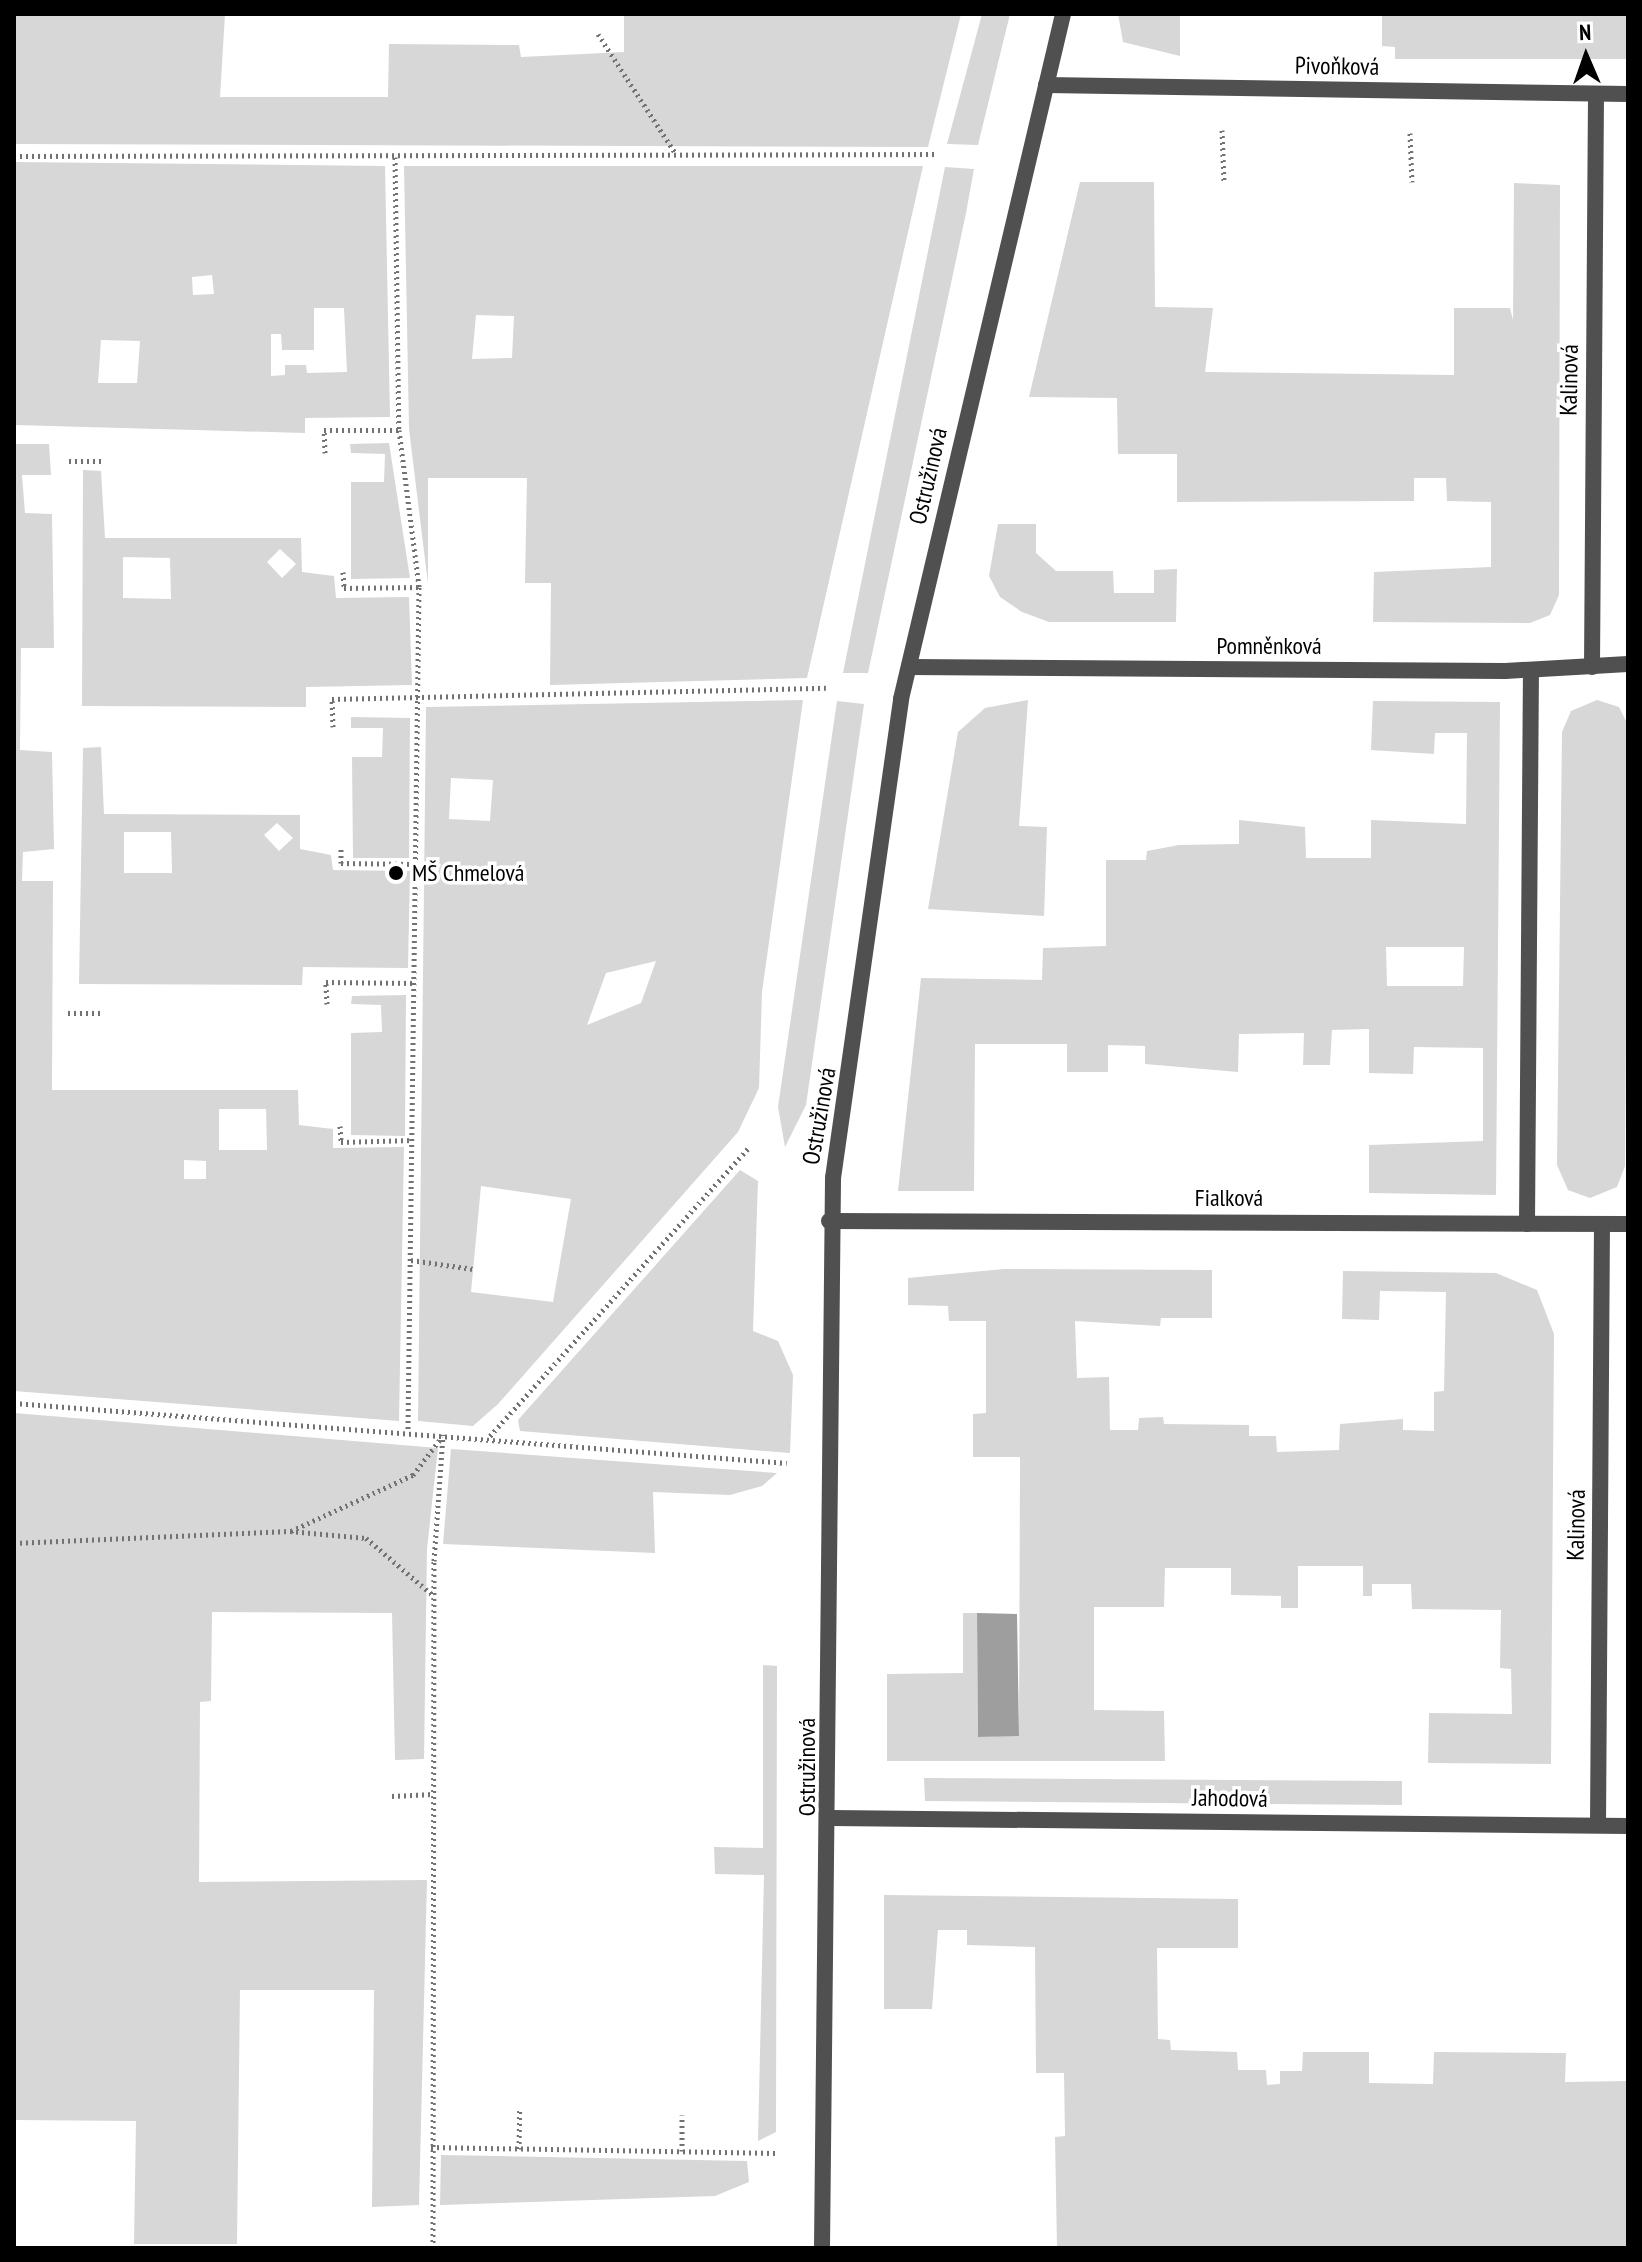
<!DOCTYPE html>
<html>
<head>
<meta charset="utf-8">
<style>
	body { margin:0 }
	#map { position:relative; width:1642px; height:2262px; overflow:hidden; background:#fff; font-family:"PT Sans Narrow",sans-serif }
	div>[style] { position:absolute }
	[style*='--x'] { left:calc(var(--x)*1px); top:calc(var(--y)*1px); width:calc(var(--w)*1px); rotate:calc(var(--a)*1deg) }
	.green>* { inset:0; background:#d7d7d7 }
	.water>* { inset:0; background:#9e9e9e }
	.path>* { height:5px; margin-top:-2.5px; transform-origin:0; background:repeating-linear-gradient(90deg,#727272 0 2px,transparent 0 6px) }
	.street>* { height:16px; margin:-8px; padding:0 8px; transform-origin:8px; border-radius:8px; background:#505050 }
	.dots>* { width:22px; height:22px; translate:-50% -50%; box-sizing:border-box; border:4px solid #fff; border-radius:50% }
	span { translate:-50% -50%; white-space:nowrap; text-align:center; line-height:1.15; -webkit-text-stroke:7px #fff; paint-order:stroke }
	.street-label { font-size:24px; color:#000 }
	.poi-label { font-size:24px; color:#000 }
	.left { translate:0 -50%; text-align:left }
	.frame { position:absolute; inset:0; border:16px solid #000; pointer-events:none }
	.north { position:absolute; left:1546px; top:16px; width:80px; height:80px; -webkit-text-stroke:6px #fff; paint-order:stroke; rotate:358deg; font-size:22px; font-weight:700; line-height:32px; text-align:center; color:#000 }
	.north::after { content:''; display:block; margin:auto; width:28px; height:36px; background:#000; clip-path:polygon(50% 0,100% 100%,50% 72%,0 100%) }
</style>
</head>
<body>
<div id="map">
	<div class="green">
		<i style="clip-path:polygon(14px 14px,225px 14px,220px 97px,388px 97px,389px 44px,519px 45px,521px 57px,624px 52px,624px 14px,961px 14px,928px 147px,14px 144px)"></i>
		<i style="clip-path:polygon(982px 14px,1010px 14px,978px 145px,947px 144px)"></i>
		<i style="clip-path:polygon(1118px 14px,1180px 14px,1180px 56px,1123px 42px)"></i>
		<i style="clip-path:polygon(1382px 14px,1628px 14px,1628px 59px,1395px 59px,1395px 47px,1382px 46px)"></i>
		<i style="clip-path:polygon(evenodd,14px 162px,385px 166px,390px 417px,305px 418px,305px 433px,14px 425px,14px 162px,212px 275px,214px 294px,193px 295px,192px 277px,212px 275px,14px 162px,314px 308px,344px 308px,347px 372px,307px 373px,306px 365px,285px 365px,285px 375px,271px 376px,271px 334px,281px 334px,282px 350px,314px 350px,314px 308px,14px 162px,101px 340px,140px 341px,137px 383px,98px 383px,101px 340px)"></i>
		<i style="clip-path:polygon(evenodd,404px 166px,923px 166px,807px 678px,550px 685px,551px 583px,525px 583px,527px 478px,428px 478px,428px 584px,409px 429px,404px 166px,476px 315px,514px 316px,512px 358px,472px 359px,476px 315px)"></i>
		<i style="clip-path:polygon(945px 167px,974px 169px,966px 213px,868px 673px,843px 673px)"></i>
		<i style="clip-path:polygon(1080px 182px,1154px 182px,1155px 307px,1213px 308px,1205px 372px,1454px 375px,1454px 308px,1510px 308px,1513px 320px,1514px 183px,1560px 185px,1559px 595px,1550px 615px,1530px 623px,1373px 622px,1374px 572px,1491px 567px,1491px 502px,1447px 501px,1446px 478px,1414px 478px,1414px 501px,1177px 502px,1177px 454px,1118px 454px,1117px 398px,1029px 397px)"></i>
		<i style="clip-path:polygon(389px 443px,410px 578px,351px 579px,351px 482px,384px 482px,385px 454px,351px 453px,350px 444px)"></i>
		<i style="clip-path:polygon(evenodd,14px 444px,49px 444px,51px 475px,22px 475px,25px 513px,52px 514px,54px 648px,21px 648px,20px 750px,52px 752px,54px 849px,23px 852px,22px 881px,53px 881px,52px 1090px,298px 1090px,299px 1125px,333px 1129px,333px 1148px,404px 1147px,399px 1421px,14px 1391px,14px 444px,219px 1109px,266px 1109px,267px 1150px,219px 1150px,219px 1109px,14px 444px,184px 1160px,206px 1161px,206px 1179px,184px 1179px,184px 1160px)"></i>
		<i style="clip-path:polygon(evenodd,83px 470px,101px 471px,105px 538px,301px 538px,302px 572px,334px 576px,336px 598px,409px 597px,412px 685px,306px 687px,306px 707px,82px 706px,83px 470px,280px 549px,296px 564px,282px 578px,267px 562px,280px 549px,83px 470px,123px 557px,170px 558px,171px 599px,123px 598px,123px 557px)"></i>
		<i style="clip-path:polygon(998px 524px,1036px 524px,1036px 553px,1056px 571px,1113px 571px,1114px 593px,1154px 593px,1154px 570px,1177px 569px,1176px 622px,1049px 622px,1022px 612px,1000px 597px,989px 576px)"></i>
		<i style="clip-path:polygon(evenodd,803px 700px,762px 992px,759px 1088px,738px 1132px,498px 1404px,473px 1426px,418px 1421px,426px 707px,803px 700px,451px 778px,493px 780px,490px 821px,449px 819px,451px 778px,803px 700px,656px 961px,641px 1003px,587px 1025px,606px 973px,656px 961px,803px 700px,481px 1186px,571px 1199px,553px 1302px,471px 1292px,481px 1186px)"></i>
		<i style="clip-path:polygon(1028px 700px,1019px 826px,1047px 827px,1044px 916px,928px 909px,958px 732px,985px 708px)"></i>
		<i style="clip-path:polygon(1597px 700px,1619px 707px,1628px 725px,1625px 1166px,1617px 1187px,1590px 1198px,1568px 1190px,1557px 1165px,1562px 732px,1571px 711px)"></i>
		<i style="clip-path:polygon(837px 701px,864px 704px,806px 1105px,785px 1147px,778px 1107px)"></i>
		<i style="clip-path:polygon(evenodd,1373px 701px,1500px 702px,1496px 1195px,1369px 1193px,1369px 1145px,1483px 1141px,1483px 1048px,1414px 1047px,1413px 1074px,1369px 1073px,1369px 1029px,1332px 1030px,1330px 1065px,1303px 1065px,1304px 1033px,1239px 1034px,1238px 1072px,1145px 1064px,1145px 1046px,1108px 1045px,1108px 1072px,1067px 1072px,1067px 1044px,975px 1044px,974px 1191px,898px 1191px,921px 978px,1042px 980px,1043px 948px,1106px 946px,1106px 860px,1146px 860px,1147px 851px,1179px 845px,1239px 844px,1239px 820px,1305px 827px,1306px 858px,1371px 858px,1371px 820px,1466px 824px,1467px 733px,1435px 733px,1434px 754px,1371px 750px,1373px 701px,1386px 947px,1464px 947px,1463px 986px,1387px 986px,1386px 947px)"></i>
		<i style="clip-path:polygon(351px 717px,410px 718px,409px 858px,353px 858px,352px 757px,382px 757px,383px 728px,351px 728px)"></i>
		<i style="clip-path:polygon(evenodd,101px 747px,104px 814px,300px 815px,300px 849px,331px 855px,333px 870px,410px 871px,408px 968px,303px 967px,302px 985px,79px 984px,83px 748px,101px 747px,277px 823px,293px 838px,279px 851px,264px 835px,277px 823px,101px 747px,124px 832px,171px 832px,172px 873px,124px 873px,124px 832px)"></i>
		<i style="clip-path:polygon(406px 995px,405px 1136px,351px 1135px,351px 1033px,382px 1032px,381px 1005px,351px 1004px,352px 996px)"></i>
		<i style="clip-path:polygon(740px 1170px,758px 1181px,753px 1331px,778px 1341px,793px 1375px,790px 1453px,520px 1431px,518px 1420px)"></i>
		<i style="clip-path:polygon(1004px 1269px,1212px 1270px,1212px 1318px,1161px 1318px,1160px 1326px,1075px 1321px,1077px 1378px,1109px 1377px,1110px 1430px,1138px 1430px,1139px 1418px,1163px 1417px,1164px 1424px,1249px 1425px,1249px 1436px,1276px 1436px,1277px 1452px,1339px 1450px,1340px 1424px,1403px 1419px,1403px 1430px,1434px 1431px,1434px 1392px,1444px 1391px,1446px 1292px,1380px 1291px,1379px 1320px,1342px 1319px,1343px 1271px,1496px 1273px,1537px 1290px,1554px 1334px,1551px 1764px,1428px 1763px,1429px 1713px,1512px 1714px,1511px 1669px,1500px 1668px,1501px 1610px,1412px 1609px,1411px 1584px,1372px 1584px,1372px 1596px,1363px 1596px,1363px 1566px,1298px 1566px,1298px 1608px,1281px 1608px,1281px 1596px,1231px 1595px,1231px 1568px,1165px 1568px,1164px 1607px,1094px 1607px,1094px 1710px,1164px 1711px,1165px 1761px,887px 1761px,887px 1674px,963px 1673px,963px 1613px,977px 1613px,978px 1737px,1019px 1735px,1020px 1457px,973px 1457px,973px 1414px,986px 1413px,986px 1321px,949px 1321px,948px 1306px,908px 1305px,908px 1278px)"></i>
		<i style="clip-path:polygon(14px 1413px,438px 1448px,427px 1549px,424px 1759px,395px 1760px,392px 1613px,212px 1612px,211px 1701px,200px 1702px,199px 1882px,427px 1880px,419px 2205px,372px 2207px,374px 1990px,240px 1990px,237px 2244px,134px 2244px,136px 2121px,14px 2120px)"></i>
		<i style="clip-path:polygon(451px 1449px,777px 1473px,762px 1486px,730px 1495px,653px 1492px,655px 1553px,443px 1544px)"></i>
		<i style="clip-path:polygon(763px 1665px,777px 1666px,776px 2132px,758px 2141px,764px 1875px,715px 1874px,714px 1847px,763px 1848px)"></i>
		<i style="clip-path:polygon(924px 1778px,1402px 1781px,1402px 1805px,925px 1801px)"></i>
		<i style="clip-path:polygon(884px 1895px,1238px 1899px,1238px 1948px,1157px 1948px,1158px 2039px,1170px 2040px,1171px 2050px,1237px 2052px,1238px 2070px,1266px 2070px,1267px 2085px,1280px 2084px,1280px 2071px,1302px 2071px,1303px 2052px,1369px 2052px,1369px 2083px,1433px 2084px,1434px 2052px,1566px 2053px,1565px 2082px,1628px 2081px,1628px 2248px,1057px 2248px,1055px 2137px,1065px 2136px,1064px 2073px,1036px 2073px,1035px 1947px,967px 1945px,967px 1930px,938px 1930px,932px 2009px,884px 2009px)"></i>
		<i style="clip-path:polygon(441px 2155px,747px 2161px,749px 2182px,715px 2196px,440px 2205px)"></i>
	</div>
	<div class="water">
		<i style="clip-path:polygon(977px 1613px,1017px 1614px,1019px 1736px,978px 1737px)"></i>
	</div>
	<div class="path">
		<i style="--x:598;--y:34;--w:143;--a:57"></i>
		<i style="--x:1222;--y:130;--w:51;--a:87.8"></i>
		<i style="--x:1410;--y:133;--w:49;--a:87.7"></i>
		<i style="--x:14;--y:156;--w:923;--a:-0.12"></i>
		<i style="--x:395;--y:157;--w:273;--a:89.2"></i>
		<i style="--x:399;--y:430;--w:158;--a:82.7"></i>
		<i style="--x:419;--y:587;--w:845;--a:90.75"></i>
		<i style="--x:325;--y:453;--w:23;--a:-92"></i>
		<i style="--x:324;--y:430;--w:75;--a:0"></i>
		<i style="--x:69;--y:461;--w:36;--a:0"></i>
		<i style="--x:343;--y:572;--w:16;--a:86"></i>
		<i style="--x:344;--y:588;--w:75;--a:-0.8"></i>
		<i style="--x:333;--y:727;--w:28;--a:-92"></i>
		<i style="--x:332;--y:699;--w:494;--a:-1.3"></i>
		<i style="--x:341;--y:849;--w:14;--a:90"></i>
		<i style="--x:341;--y:863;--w:75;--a:0.8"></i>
		<i style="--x:327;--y:1004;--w:22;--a:-93"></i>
		<i style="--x:326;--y:982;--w:88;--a:0.7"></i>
		<i style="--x:68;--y:1013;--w:35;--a:0"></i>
		<i style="--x:340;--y:1126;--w:16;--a:86"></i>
		<i style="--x:341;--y:1142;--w:72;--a:-1.6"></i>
		<i style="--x:411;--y:1260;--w:63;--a:8.3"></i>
		<i style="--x:14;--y:1403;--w:775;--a:4.44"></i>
		<i style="--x:490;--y:1436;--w:389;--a:-48.1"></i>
		<i style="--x:291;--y:1531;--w:134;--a:-24.7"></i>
		<i style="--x:413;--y:1475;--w:48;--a:-52.7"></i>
		<i style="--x:14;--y:1543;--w:276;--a:-2.5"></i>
		<i style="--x:290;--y:1531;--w:76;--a:5.3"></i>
		<i style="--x:366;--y:1538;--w:89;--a:40.5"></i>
		<i style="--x:392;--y:1796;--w:41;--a:-2.8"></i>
		<i style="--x:431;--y:2147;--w:345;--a:1"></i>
		<i style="--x:519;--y:2149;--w:39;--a:-89"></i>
		<i style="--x:682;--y:2151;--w:36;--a:-90"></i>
		<i style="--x:433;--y:2248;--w:687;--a:-89.92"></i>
		<i style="--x:434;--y:1561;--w:127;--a:-85.9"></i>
	</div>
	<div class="street">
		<i style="--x:1046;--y:85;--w:582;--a:0.89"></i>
		<i style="--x:909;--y:667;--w:596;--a:0.38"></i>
		<i style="--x:1505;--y:671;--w:123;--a:-3.3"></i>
		<i style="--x:1592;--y:667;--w:573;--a:-89.6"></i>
		<i style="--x:829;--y:1221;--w:799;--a:0.22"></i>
		<i style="--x:1527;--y:1224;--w:554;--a:-89.59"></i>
		<i style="--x:831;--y:1818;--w:797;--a:0.58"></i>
		<i style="--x:1598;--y:1825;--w:601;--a:-89.62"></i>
		<i style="--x:822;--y:2248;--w:1070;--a:-89.41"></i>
		<i style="--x:833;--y:1178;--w:484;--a:-81.9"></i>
		<i style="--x:901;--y:699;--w:704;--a:-76.69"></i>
	</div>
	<div class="dots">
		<i style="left:396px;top:873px;background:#000"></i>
	</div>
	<div class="street-label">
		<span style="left:1337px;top:66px;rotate:1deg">Pivoňková</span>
		<span style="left:1569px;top:380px;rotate:-89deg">Kalinová</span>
		<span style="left:928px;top:476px;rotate:-77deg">Ostružinová</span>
		<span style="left:1269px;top:646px">Pomněnková</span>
		<span style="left:819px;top:1116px;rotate:-80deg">Ostružinová</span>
		<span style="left:1229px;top:1198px">Fialková</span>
		<span style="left:1576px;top:1525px;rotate:-89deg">Kalinová</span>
		<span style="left:807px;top:1767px;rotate:-90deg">Ostružinová</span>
		<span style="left:1230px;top:1798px;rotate:1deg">Jahodová</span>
	</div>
	<div class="poi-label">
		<span class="left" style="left:412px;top:873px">MŠ Chmelová</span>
	</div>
	<div class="frame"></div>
	<div class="north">N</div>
</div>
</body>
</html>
